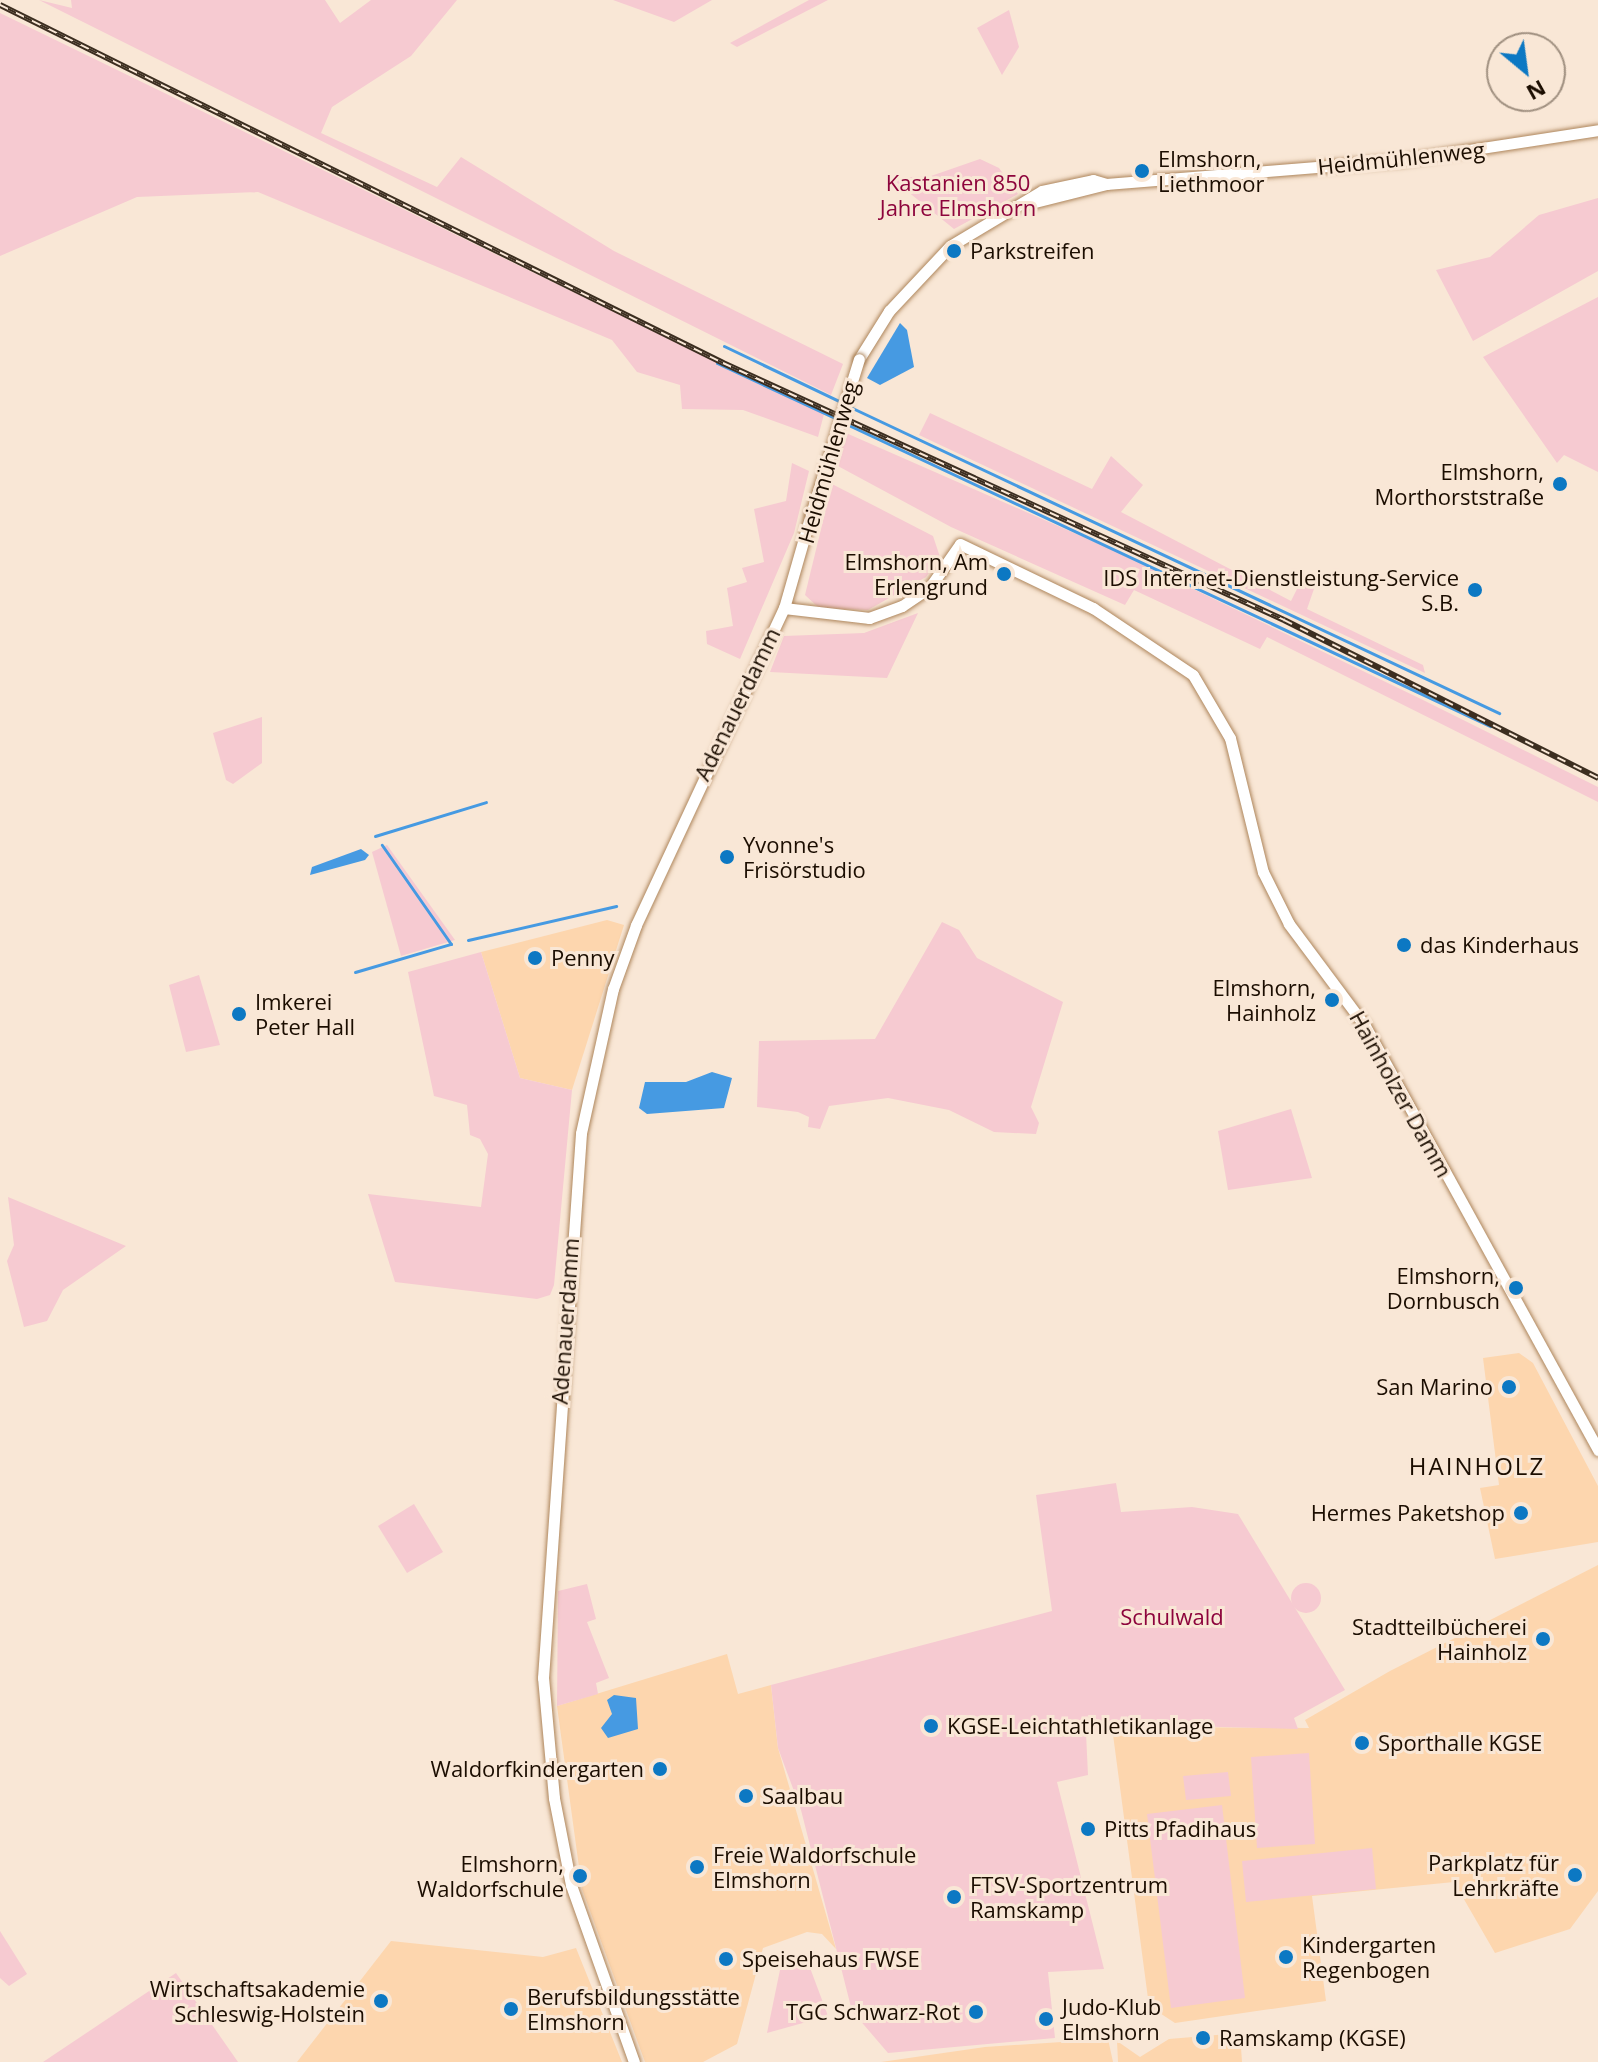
<!DOCTYPE html>
<html>
<head>
<meta charset="utf-8">
<style>
	body { margin:0 }
	#map { position:relative; width:1598px; height:2062px; overflow:hidden; background:#f9e7d6; font-family:"Open Sans",sans-serif }
	div>[style] { position:absolute }
	[style*='--x'] { left:calc(var(--x)*1px); top:calc(var(--y)*1px); width:calc(var(--w)*1px); rotate:calc(var(--a)*1deg) }
	.built>* { inset:0; background:#fdd6ae }
	.green>* { inset:0; background:#f6cad1 }
	.round { border-radius:50% }
	.water>* { inset:0; background:#469ae2 }
	.stream>* { height:3px; margin:-1.5px; padding:0 1.5px; transform-origin:1.5px; border-radius:1.5px; background:#469ae2 }
	.roads { filter:drop-shadow(0 0 2px #ae865c) drop-shadow(0 0 2px #ae865c) }
	.tertiary>* { height:11px; margin:-5.5px; padding:0 5.5px; transform-origin:5.5px; border-radius:5.5px; background:#fff }
	.rail>* { height:6px; margin-top:-3px; transform-origin:0; background:repeating-linear-gradient(90deg,#f9e7d6 0 9px,#3c2e20 0 18px); box-sizing:border-box; border-block:2px solid #3c2e20 }
	.bridges { filter:drop-shadow(0 0 2px #ae865c) drop-shadow(0 0 2px #ae865c) }
	.tertiary-bridge>* { height:11px; margin:-5.5px; padding:0 5.5px; transform-origin:5.5px; border-radius:5.5px; background:#fff }
	.dots>* { width:22px; height:22px; translate:-50% -50%; box-sizing:border-box; border:4px solid #f9e7d6; border-radius:50% }
	span { translate:-50% -50%; white-space:nowrap; text-align:center; line-height:1.15; -webkit-text-stroke:6px #f9e7d6; paint-order:stroke }
	.poi-label { font-size:22px; color:#1b0d00 }
	.left { translate:0 -50%; text-align:left }
	.right { translate:-100% -50%; text-align:right }
	.street-label { font-size:22px; color:#1b0d00 }
	.park-label { font-size:22px; color:#8d043c }
	.neighbourhood-label { font-size:24px; color:#1b0d00; letter-spacing:2px }
	.north { position:absolute; left:1486px; top:32px; width:80px; height:80px; box-sizing:border-box; background:#f9e7d6; border:2px solid #a09080; border-radius:50%; rotate:151deg; font-size:22px; font-weight:700; line-height:32px; text-align:center; color:#1b0d00 }
	.north::after { content:''; display:block; margin:auto; width:28px; height:36px; background:#0c78c3; clip-path:polygon(50% 0,100% 100%,50% 72%,0 100%) }
</style>
</head>
<body>
<div id="map">
	<div class="built">
		<i style="clip-path:polygon(607px 920px,624px 925px,572px 1090px,520px 1078px,481px 952px)"></i>
		<i style="clip-path:polygon(1519px 1353px,1533px 1363px,1598px 1486px,1598px 1542px,1495px 1559px,1480px 1488px,1499px 1485px,1483px 1358px)"></i>
		<i style="clip-path:polygon(1598px 1565px,1598px 1891px,1570px 1929px,1495px 1953px,1454px 1882px,1312px 1896px,1326px 2001px,1175px 2023px,1149px 2006px,1112px 1727px,1309px 1728px,1305px 1720px,1390px 1671px)"></i>
		<i style="clip-path:polygon(727px 1654px,738px 1694px,771px 1685px,778px 1748px,836px 1949px,822px 1934px,807px 1932px,763px 1948px,737px 2044px,703px 2062px,645px 2062px,582px 1889px,557px 1706px)"></i>
		<i style="clip-path:polygon(391px 1941px,543px 1957px,576px 1948px,622px 2062px,297px 2062px)"></i>
		<i style="clip-path:polygon(1240px 2033px,1242px 2062px,1118px 2062px,1117px 2041px,1140px 2057px,1169px 2039px)"></i>
		<i style="clip-path:polygon(1108px 2039px,1113px 2062px,881px 2062px,985px 2047px)"></i>
	</div>
	<div class="green">
		<i style="clip-path:polygon(39px 0,72px 8px,71px 0,325px 0,340px 23px,371px 0,457px 0,411px 56px,332px 107px,321px 133px,437px 187px,461px 157px,614px 251px,843px 364px,831px 395px)"></i>
		<i style="clip-path:polygon(613px 0,712px 0,674px 22px)"></i>
		<i style="clip-path:polygon(809px 0,828px 0,737px 47px,730px 43px)"></i>
		<i style="clip-path:polygon(1009px 10px,1019px 47px,1002px 75px,977px 28px)"></i>
		<i style="clip-path:polygon(0 13px,824px 414px,818px 437px,743px 410px,682px 409px,680px 385px,637px 372px,612px 340px,258px 192px,137px 197px,0 256px)"></i>
		<i style="clip-path:polygon(980px 159px,999px 168px,1018px 194px,954px 229px,891px 178px,931px 176px)"></i>
		<i style="clip-path:polygon(1598px 198px,1598px 271px,1473px 341px,1436px 270px,1490px 257px,1539px 215px)"></i>
		<i style="clip-path:polygon(1598px 297px,1598px 472px,1564px 455px,1557px 463px,1483px 357px)"></i>
		<i style="clip-path:polygon(930px 413px,1092px 489px,1111px 456px,1143px 485px,1121px 512px,1291px 601px,1302px 579px,1315px 586px,1307px 609px,1423px 665px,1425px 673px,919px 435px)"></i>
		<i style="clip-path:polygon(846px 433px,1106px 547px,1421px 699px,1598px 787px,1598px 802px,1267px 637px,1260px 649px,1134px 590px,1125px 605px,951px 527px,836px 465px)"></i>
		<i style="clip-path:polygon(792px 463px,809px 471px,794px 533px,740px 659px,707px 644px,706px 631px,733px 626px,727px 588px,747px 582px,742px 568px,764px 562px,754px 509px,786px 501px)"></i>
		<i style="clip-path:polygon(832px 484px,933px 536px,940px 557px,926px 577px,868px 610px,819px 608px,805px 595px)"></i>
		<i style="clip-path:polygon(918px 613px,887px 678px,770px 672px,784px 636px,864px 633px)"></i>
		<i style="clip-path:polygon(262px 717px,262px 763px,233px 784px,226px 780px,213px 733px)"></i>
		<i style="clip-path:polygon(387px 845px,455px 940px,401px 956px,372px 852px)"></i>
		<i style="clip-path:polygon(942px 922px,959px 930px,977px 958px,1063px 1002px,1031px 1107px,1039px 1123px,1036px 1134px,994px 1132px,949px 1110px,888px 1098px,829px 1106px,820px 1129px,808px 1127px,809px 1117px,798px 1112px,757px 1107px,759px 1041px,875px 1039px)"></i>
		<i style="clip-path:polygon(481px 952px,520px 1078px,572px 1090px,554px 1285px,550px 1295px,537px 1299px,395px 1282px,368px 1194px,481px 1207px,488px 1154px,480px 1139px,470px 1135px,467px 1105px,434px 1096px,408px 972px)"></i>
		<i style="clip-path:polygon(199px 975px,220px 1045px,186px 1052px,169px 985px)"></i>
		<i style="clip-path:polygon(1291px 1109px,1312px 1178px,1228px 1190px,1218px 1131px)"></i>
		<i style="clip-path:polygon(8px 1197px,126px 1246px,63px 1290px,47px 1321px,24px 1327px,7px 1261px,14px 1245px)"></i>
		<i style="clip-path:polygon(1116px 1483px,1121px 1512px,1192px 1507px,1238px 1514px,1345px 1690px,1294px 1718px,1298px 1729px,1140px 1725px,1086px 1733px,1088px 1775px,1057px 1782px,1104px 1969px,1048px 1972px,1055px 2038px,888px 2053px,852px 2011px,801px 1810px,778px 1748px,771px 1685px,1052px 1611px,1036px 1495px)"></i>
		<i style="clip-path:polygon(414px 1504px,443px 1552px,407px 1573px,378px 1526px)"></i>
		<i class="round" style="left:1291px;top:1583px;width:30px;height:30px"></i>
		<i style="clip-path:polygon(587px 1584px,596px 1619px,587px 1622px,609px 1678px,596px 1683px,598px 1694px,557px 1706px,558px 1591px)"></i>
		<i style="clip-path:polygon(1309px 1753px,1315px 1844px,1257px 1848px,1251px 1757px)"></i>
		<i style="clip-path:polygon(1228px 1772px,1231px 1796px,1186px 1800px,1183px 1776px)"></i>
		<i style="clip-path:polygon(1222px 1805px,1245px 1998px,1171px 2008px,1147px 1814px)"></i>
		<i style="clip-path:polygon(1372px 1848px,1376px 1889px,1246px 1902px,1242px 1861px)"></i>
		<i style="clip-path:polygon(0 1931px,27px 1974px,9px 1986px,0 1978px)"></i>
		<i style="clip-path:polygon(806px 1957px,828px 2016px,767px 2033px,781px 1965px)"></i>
		<i style="clip-path:polygon(176px 1973px,238px 2062px,43px 2062px)"></i>
	</div>
	<div class="water">
		<i style="clip-path:polygon(900px 323px,907px 330px,914px 367px,880px 385px,867px 378px)"></i>
		<i style="clip-path:polygon(361px 849px,369px 855px,365px 860px,310px 875px,312px 867px)"></i>
		<i style="clip-path:polygon(712px 1072px,732px 1078px,724px 1108px,647px 1114px,639px 1108px,645px 1082px,686px 1082px)"></i>
		<i style="clip-path:polygon(614px 1695px,636px 1698px,638px 1729px,608px 1738px,601px 1728px,612px 1714px,607px 1700px)"></i>
	</div>
	<div class="stream">
		<i style="--x:724;--y:346;--w:130;--a:25.6"></i>
		<i style="--x:717;--y:363;--w:130;--a:25"></i>
		<i style="--x:848;--y:406;--w:720;--a:25.25"></i>
		<i style="--x:842;--y:422;--w:716;--a:25.13"></i>
		<i style="--x:375;--y:836;--w:116;--a:-17"></i>
		<i style="--x:468;--y:940;--w:152;--a:-12.9"></i>
		<i style="--x:355;--y:972;--w:100;--a:-16.3"></i>
		<i style="--x:451;--y:944;--w:121;--a:-124.9"></i>
	</div>
	<div class="roads">
		<div class="tertiary">
			<i style="--x:1031;--y:203;--w:77;--a:-14.2"></i>
			<i style="--x:1106;--y:184;--w:298;--a:-4.6"></i>
			<i style="--x:1403;--y:160;--w:197;--a:-8.7"></i>
			<i style="--x:859;--y:359;--w:57;--a:-58"></i>
			<i style="--x:889;--y:311;--w:89;--a:-46.8"></i>
			<i style="--x:950;--y:246;--w:107;--a:-30.9"></i>
			<i style="--x:1042;--y:191;--w:52;--a:-12.2"></i>
			<i style="--x:1093;--y:180;--w:14;--a:17"></i>
			<i style="--x:784;--y:608;--w:86;--a:6.7"></i>
			<i style="--x:869;--y:618;--w:35;--a:-20"></i>
			<i style="--x:902;--y:606;--w:34;--a:-34"></i>
			<i style="--x:930;--y:587;--w:52;--a:-55.1"></i>
			<i style="--x:960;--y:544;--w:148;--a:25.7"></i>
			<i style="--x:1093;--y:608;--w:120;--a:33.8"></i>
			<i style="--x:1193;--y:675;--w:73;--a:59.6"></i>
			<i style="--x:1230;--y:738;--w:138;--a:76.2"></i>
			<i style="--x:1263;--y:872;--w:58;--a:63.4"></i>
			<i style="--x:1289;--y:924;--w:127;--a:53.3"></i>
			<i style="--x:1365;--y:1026;--w:484;--a:61.2"></i>
			<i style="--x:634;--y:2062;--w:188;--a:-109.6"></i>
			<i style="--x:571;--y:1885;--w:89;--a:-101.1"></i>
			<i style="--x:554;--y:1798;--w:121;--a:-95.2"></i>
			<i style="--x:543;--y:1678;--w:546;--a:-86.01"></i>
			<i style="--x:581;--y:1133;--w:148;--a:-77.5"></i>
			<i style="--x:613;--y:989;--w:68;--a:-70.2"></i>
			<i style="--x:636;--y:925;--w:350;--a:-65"></i>
			<i style="--x:784;--y:608;--w:98;--a:-74"></i>
		</div>
	</div>
	<div class="rail">
		<i style="--x:0;--y:5;--w:807;--a:26.34"></i>
		<i style="--x:723;--y:363;--w:617;--a:24.61"></i>
		<i style="--x:1284;--y:620;--w:352;--a:26.7"></i>
	</div>
	<div class="bridges">
		<div class="tertiary-bridge">
			<i style="--x:811;--y:514;--w:162;--a:-72.8"></i>
		</div>
	</div>
	<div class="dots">
		<i style="left:1142px;top:171px;background:#0c78c3"></i>
		<i style="left:954px;top:251px;background:#0c78c3"></i>
		<i style="left:1560px;top:484px;background:#0c78c3"></i>
		<i style="left:1004px;top:574px;background:#0c78c3"></i>
		<i style="left:1475px;top:590px;background:#0c78c3"></i>
		<i style="left:727px;top:857px;background:#0c78c3"></i>
		<i style="left:1404px;top:945px;background:#0c78c3"></i>
		<i style="left:535px;top:958px;background:#0c78c3"></i>
		<i style="left:1332px;top:1000px;background:#0c78c3"></i>
		<i style="left:239px;top:1014px;background:#0c78c3"></i>
		<i style="left:1516px;top:1288px;background:#0c78c3"></i>
		<i style="left:1509px;top:1387px;background:#0c78c3"></i>
		<i style="left:1521px;top:1513px;background:#0c78c3"></i>
		<i style="left:1543px;top:1639px;background:#0c78c3"></i>
		<i style="left:931px;top:1726px;background:#0c78c3"></i>
		<i style="left:1362px;top:1743px;background:#0c78c3"></i>
		<i style="left:660px;top:1769px;background:#0c78c3"></i>
		<i style="left:746px;top:1796px;background:#0c78c3"></i>
		<i style="left:1088px;top:1829px;background:#0c78c3"></i>
		<i style="left:697px;top:1867px;background:#0c78c3"></i>
		<i style="left:1575px;top:1875px;background:#0c78c3"></i>
		<i style="left:580px;top:1876px;background:#0c78c3"></i>
		<i style="left:954px;top:1897px;background:#0c78c3"></i>
		<i style="left:1286px;top:1957px;background:#0c78c3"></i>
		<i style="left:726px;top:1959px;background:#0c78c3"></i>
		<i style="left:381px;top:2001px;background:#0c78c3"></i>
		<i style="left:511px;top:2009px;background:#0c78c3"></i>
		<i style="left:976px;top:2012px;background:#0c78c3"></i>
		<i style="left:1046px;top:2019px;background:#0c78c3"></i>
		<i style="left:1203px;top:2038px;background:#0c78c3"></i>
	</div>
	<div class="poi-label">
		<span class="left" style="left:1158px;top:171px">Elmshorn,<br>Liethmoor</span>
		<span class="left" style="left:970px;top:251px">Parkstreifen</span>
		<span class="right" style="left:1544px;top:484px">Elmshorn,<br>Morthorststraße</span>
		<span class="right" style="left:988px;top:574px">Elmshorn, Am<br>Erlengrund</span>
		<span class="right" style="left:1459px;top:590px">IDS Internet-Dienstleistung-Service<br>S.B.</span>
		<span class="left" style="left:743px;top:857px">Yvonne's<br>Frisörstudio</span>
		<span class="left" style="left:1420px;top:945px">das Kinderhaus</span>
		<span class="left" style="left:551px;top:958px">Penny</span>
		<span class="right" style="left:1316px;top:1000px">Elmshorn,<br>Hainholz</span>
		<span class="left" style="left:255px;top:1014px">Imkerei<br>Peter Hall</span>
		<span class="right" style="left:1500px;top:1288px">Elmshorn,<br>Dornbusch</span>
		<span class="right" style="left:1493px;top:1387px">San Marino</span>
		<span class="right" style="left:1505px;top:1513px">Hermes Paketshop</span>
		<span class="right" style="left:1527px;top:1639px">Stadtteilbücherei<br>Hainholz</span>
		<span class="left" style="left:947px;top:1726px">KGSE-Leichtathletikanlage</span>
		<span class="left" style="left:1378px;top:1743px">Sporthalle KGSE</span>
		<span class="right" style="left:644px;top:1769px">Waldorfkindergarten</span>
		<span class="left" style="left:762px;top:1796px">Saalbau</span>
		<span class="left" style="left:1104px;top:1829px">Pitts Pfadihaus</span>
		<span class="left" style="left:713px;top:1867px">Freie Waldorfschule<br>Elmshorn</span>
		<span class="right" style="left:1559px;top:1875px">Parkplatz für<br>Lehrkräfte</span>
		<span class="right" style="left:564px;top:1876px">Elmshorn,<br>Waldorfschule</span>
		<span class="left" style="left:970px;top:1897px">FTSV-Sportzentrum<br>Ramskamp</span>
		<span class="left" style="left:1302px;top:1957px">Kindergarten<br>Regenbogen</span>
		<span class="left" style="left:742px;top:1959px">Speisehaus FWSE</span>
		<span class="right" style="left:365px;top:2001px">Wirtschaftsakademie<br>Schleswig-Holstein</span>
		<span class="left" style="left:527px;top:2009px">Berufsbildungsstätte<br>Elmshorn</span>
		<span class="left" style="left:1062px;top:2019px">Judo-Klub<br>Elmshorn</span>
		<span class="right" style="left:960px;top:2012px">TGC Schwarz-Rot</span>
		<span class="left" style="left:1219px;top:2038px">Ramskamp (KGSE)</span>
	</div>
	<div class="street-label">
		<span style="left:1401px;top:158px;rotate:-6deg">Heidmühlenweg</span>
		<span style="left:828px;top:462px;rotate:-74deg">Heidmühlenweg</span>
		<span style="left:737px;top:704px;rotate:-64deg">Adenauerdamm</span>
		<span style="left:1401px;top:1094px;rotate:61deg">Hainholzer Damm</span>
		<span style="left:565px;top:1321px;rotate:-86deg">Adenauerdamm</span>
	</div>
	<div class="park-label">
		<span style="left:958px;top:195px">Kastanien 850<br>Jahre Elmshorn</span>
		<span style="left:1172px;top:1617px">Schulwald</span>
	</div>
	<div class="neighbourhood-label">
		<span style="left:1477px;top:1466px">HAINHOLZ</span>
	</div>
	<div class="north">N</div>
</div>
</body>
</html>
